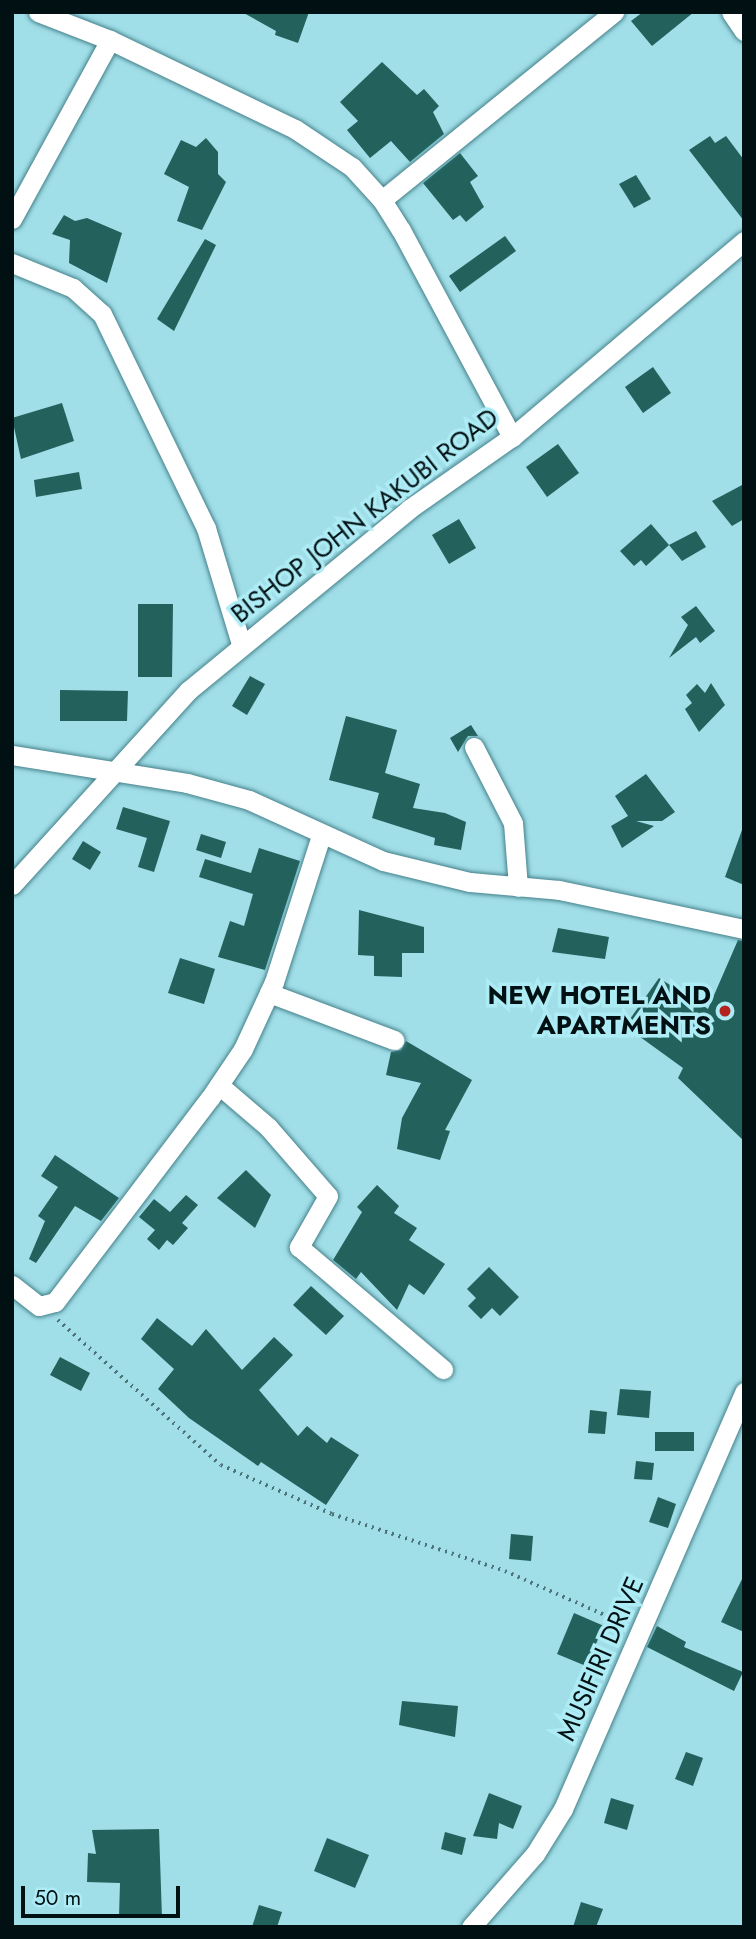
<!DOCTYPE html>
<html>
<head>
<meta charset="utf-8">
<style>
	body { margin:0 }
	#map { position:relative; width:756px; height:1939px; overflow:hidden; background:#a0dee8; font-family:Jost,sans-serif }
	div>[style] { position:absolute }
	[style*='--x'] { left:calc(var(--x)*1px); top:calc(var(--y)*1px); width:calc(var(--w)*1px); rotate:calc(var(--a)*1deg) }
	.building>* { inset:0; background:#22615c }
	.path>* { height:3.5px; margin-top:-1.75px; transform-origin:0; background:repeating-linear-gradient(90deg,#4d7379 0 2px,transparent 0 7px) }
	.roads { filter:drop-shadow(0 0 2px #45818a) drop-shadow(0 0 2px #45818a) }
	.street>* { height:19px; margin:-9.5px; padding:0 9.5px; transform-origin:9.5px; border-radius:9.5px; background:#fff }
	.dots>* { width:19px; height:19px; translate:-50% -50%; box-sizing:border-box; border:4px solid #adebf5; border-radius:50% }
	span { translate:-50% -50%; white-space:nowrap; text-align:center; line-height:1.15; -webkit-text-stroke:7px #adebf5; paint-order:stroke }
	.street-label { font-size:26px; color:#001013 }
	.poi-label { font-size:26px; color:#001013; font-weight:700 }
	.right { translate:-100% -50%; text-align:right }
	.frame { position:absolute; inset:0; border:14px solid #001013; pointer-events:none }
	.scale { position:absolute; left:21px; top:1886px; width:159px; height:32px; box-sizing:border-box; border:4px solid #001013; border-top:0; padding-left:9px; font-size:21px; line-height:24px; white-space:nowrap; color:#001013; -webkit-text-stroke:5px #adebf5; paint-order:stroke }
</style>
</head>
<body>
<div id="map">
	<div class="building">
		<i style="clip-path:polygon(242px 12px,309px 12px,298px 43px,275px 35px,276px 31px)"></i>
		<i style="clip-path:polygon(643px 12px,694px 12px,652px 46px,631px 21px)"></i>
		<i style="clip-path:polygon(382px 62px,417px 95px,424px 89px,439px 106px,433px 112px,444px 134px,410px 162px,391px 141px,370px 158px,347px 130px,358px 121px,340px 102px)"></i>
		<i style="clip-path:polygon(710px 136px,715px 143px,726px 136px,744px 160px,744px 221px,689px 150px)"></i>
		<i style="clip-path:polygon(206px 138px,218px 152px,218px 174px,226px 182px,202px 230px,177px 221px,189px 187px,164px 174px,181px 140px,196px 147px)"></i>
		<i style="clip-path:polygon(460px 153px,478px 176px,470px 182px,484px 207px,466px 222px,460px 215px,453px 220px,423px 183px)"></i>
		<i style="clip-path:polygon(636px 175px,651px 199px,634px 208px,619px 184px)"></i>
		<i style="clip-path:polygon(64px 215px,75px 221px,87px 218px,122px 233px,107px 283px,69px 263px,70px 240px,52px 234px)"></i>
		<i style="clip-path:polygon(505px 236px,516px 251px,460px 292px,449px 276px)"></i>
		<i style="clip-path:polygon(205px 239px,216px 245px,174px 331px,157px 319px)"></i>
		<i style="clip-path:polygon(653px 367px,671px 393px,643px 413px,625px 387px)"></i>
		<i style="clip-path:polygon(62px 403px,74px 441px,21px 459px,12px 418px)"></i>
		<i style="clip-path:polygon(558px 444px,579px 473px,547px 497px,526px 467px)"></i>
		<i style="clip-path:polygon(79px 472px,82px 489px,36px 497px,34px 480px)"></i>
		<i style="clip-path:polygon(744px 484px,744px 519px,732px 526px,712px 501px)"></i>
		<i style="clip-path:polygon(459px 519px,476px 548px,449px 564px,432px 535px)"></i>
		<i style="clip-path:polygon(651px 524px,669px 545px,646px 566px,641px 560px,634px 566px,620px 551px)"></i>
		<i style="clip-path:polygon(696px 531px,706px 547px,682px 561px,669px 545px)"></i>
		<i style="clip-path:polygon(138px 604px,173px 604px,172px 677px,138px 677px)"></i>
		<i style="clip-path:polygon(696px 606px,715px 631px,700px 643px,696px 637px,669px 658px,688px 625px,681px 617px)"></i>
		<i style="clip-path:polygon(250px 676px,265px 684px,247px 715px,232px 706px)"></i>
		<i style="clip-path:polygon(711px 683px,725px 705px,699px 732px,685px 709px,692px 703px,686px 695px,697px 684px,705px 693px)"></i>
		<i style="clip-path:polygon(60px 690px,128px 691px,127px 721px,60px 721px)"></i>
		<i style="clip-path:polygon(346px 716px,397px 730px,385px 773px,420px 784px,413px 808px,445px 813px,466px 822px,461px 850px,434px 845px,435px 838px,372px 818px,379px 793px,329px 780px)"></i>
		<i style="clip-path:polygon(471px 725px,478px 736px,468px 736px,458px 752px,450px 738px)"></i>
		<i style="clip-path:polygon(646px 774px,675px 812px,662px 821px,636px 821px,654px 826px,622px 848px,611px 826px,628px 816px,615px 796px)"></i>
		<i style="clip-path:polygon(123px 807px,170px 821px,154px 872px,138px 867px,147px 838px,116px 829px)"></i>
		<i style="clip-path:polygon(742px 830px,744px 831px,744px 885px,725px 877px)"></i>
		<i style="clip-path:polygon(201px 834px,226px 842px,221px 858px,196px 850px)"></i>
		<i style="clip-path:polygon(83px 841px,101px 852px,90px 870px,72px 859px)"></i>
		<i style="clip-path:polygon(259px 848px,300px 861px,265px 970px,218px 957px,230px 921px,244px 926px,253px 894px,199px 877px,205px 859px,251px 873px)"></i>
		<i style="clip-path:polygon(359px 910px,424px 927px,424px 953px,402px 953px,402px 977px,374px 976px,374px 956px,358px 955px)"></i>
		<i style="clip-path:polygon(558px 928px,609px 937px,605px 959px,552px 952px)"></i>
		<i style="clip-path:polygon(738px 940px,744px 941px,744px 1141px,678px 1078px,683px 1068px,625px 1026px,659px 978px,708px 1009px)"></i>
		<i style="clip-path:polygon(180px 958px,215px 969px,204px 1004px,168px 993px)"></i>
		<i style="clip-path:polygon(406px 1041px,472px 1080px,445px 1130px,450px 1131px,440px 1160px,397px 1149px,402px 1118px,421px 1083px,386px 1075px,391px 1052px,401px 1050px)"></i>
		<i style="clip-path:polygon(55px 1155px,119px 1198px,101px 1221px,75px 1206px,36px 1263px,29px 1259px,45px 1221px,38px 1216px,58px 1187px,41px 1176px)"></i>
		<i style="clip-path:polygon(246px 1170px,271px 1195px,255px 1228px,217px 1198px)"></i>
		<i style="clip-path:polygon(377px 1185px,399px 1206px,394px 1213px,417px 1228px,409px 1240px,445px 1264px,424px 1295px,409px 1284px,397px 1310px,361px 1272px,356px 1279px,333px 1260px,362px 1212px,357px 1207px)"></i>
		<i style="clip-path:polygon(186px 1195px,198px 1205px,182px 1223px,188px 1228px,173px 1245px,167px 1240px,159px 1250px,147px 1239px,155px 1230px,139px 1217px,154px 1199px,170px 1212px)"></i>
		<i style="clip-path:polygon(489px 1267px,519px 1297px,500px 1316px,492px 1308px,481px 1319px,468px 1306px,476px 1298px,467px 1289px)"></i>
		<i style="clip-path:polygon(311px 1286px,344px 1316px,326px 1335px,293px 1305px)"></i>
		<i style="clip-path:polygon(157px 1318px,192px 1346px,206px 1329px,242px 1370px,274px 1337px,293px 1355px,259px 1390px,298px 1436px,307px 1426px,327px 1443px,331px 1437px,359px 1455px,326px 1505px,261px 1462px,258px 1466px,189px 1418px,158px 1389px,174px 1369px,141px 1339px)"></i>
		<i style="clip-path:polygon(60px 1357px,90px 1373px,81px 1391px,50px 1375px)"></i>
		<i style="clip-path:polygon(620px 1389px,651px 1391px,649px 1418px,617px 1415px)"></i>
		<i style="clip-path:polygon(590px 1410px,607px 1412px,605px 1434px,588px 1433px)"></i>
		<i style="clip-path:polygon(655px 1432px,694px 1432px,694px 1451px,655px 1451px)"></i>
		<i style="clip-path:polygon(636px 1461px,654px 1463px,652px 1480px,634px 1479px)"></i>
		<i style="clip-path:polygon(658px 1497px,676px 1504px,668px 1528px,649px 1522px)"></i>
		<i style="clip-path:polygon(511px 1534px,533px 1536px,531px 1561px,509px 1559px)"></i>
		<i style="clip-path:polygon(744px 1575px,744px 1632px,721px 1622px)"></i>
		<i style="clip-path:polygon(574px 1613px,604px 1626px,586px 1666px,557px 1654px)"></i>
		<i style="clip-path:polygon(657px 1626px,686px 1642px,684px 1647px,743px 1672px,734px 1691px,647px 1647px)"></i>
		<i style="clip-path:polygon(402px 1701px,458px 1706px,455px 1737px,399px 1725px)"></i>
		<i style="clip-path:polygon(686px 1752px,703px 1758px,693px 1786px,675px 1779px)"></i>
		<i style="clip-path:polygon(489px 1793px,522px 1806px,513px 1829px,499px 1823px,497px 1839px,473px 1836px)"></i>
		<i style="clip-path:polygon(611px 1798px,634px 1805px,627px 1830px,604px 1823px)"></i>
		<i style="clip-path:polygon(159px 1829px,162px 1918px,119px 1917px,120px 1883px,87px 1882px,88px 1853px,96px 1854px,92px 1830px)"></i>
		<i style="clip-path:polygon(445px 1832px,466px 1838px,462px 1855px,441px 1849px)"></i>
		<i style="clip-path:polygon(327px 1838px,369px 1855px,355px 1888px,314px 1871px)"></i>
		<i style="clip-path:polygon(581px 1902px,603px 1909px,596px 1927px,573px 1927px)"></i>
		<i style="clip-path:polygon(259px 1905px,282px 1912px,277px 1927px,252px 1927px)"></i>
	</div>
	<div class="path">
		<i style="--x:58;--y:1320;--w:218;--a:41.7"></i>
		<i style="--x:221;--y:1465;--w:121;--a:23.8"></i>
		<i style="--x:332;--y:1514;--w:182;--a:18.2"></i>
		<i style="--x:505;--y:1571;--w:129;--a:23.8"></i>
	</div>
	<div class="roads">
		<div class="street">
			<i style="--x:38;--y:12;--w:77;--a:21.3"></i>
			<i style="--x:110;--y:40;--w:205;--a:25.7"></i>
			<i style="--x:295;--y:129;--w:69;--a:33.7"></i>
			<i style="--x:352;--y:167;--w:45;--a:47.7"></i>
			<i style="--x:382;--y:200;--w:36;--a:58"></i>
			<i style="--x:401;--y:230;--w:235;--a:61.8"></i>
			<i style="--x:731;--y:12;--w:23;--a:56"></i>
			<i style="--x:382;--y:200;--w:299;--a:-39"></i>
			<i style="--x:12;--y:219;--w:204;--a:-61.3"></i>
			<i style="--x:12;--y:263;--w:66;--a:22.3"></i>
			<i style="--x:73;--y:288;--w:39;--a:42"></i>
			<i style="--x:102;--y:314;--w:238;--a:64.1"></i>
			<i style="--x:206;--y:528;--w:121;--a:73.2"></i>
			<i style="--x:474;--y:747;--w:85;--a:62.8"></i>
			<i style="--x:513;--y:823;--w:64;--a:85.5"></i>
			<i style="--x:12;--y:755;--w:177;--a:9.1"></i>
			<i style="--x:187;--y:783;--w:64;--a:15.3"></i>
			<i style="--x:249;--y:800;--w:147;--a:24.5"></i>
			<i style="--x:383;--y:861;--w:89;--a:13.6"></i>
			<i style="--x:470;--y:882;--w:89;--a:5.1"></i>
			<i style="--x:559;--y:890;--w:189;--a:11.9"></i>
			<i style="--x:12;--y:885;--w:263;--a:-47.8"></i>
			<i style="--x:189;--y:690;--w:285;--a:-39.4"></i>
			<i style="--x:409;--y:509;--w:126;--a:-35"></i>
			<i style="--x:512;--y:437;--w:304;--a:-40.2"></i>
			<i style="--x:269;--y:993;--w:134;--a:20.6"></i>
			<i style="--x:219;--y:1085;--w:65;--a:40.6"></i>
			<i style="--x:268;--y:1127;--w:91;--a:49"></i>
			<i style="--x:328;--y:1196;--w:59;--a:119.6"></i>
			<i style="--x:299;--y:1247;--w:189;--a:40.3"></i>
			<i style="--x:12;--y:1285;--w:34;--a:38"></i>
			<i style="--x:39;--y:1306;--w:16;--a:-14"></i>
			<i style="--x:55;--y:1302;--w:256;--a:-52.8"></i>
			<i style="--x:210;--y:1098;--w:59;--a:-56"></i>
			<i style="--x:243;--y:1049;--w:74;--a:-65.2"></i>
			<i style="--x:274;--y:982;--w:153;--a:-72.2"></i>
			<i style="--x:471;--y:1927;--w:97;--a:-48.8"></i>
			<i style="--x:535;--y:1854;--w:53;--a:-58.1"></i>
			<i style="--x:563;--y:1809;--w:455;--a:-66.5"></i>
		</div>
	</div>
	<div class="dots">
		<i style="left:725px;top:1011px;background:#b3241e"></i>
	</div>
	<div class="street-label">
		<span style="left:365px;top:516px;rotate:-38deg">BISHOP JOHN KAKUBI ROAD</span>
		<span style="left:601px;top:1659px;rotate:-66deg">MUSIFIRI DRIVE</span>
	</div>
	<div class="poi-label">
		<span class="right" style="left:711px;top:1011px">NEW HOTEL AND<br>APARTMENTS</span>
	</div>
	<div class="frame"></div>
	<div class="scale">50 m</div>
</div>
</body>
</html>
